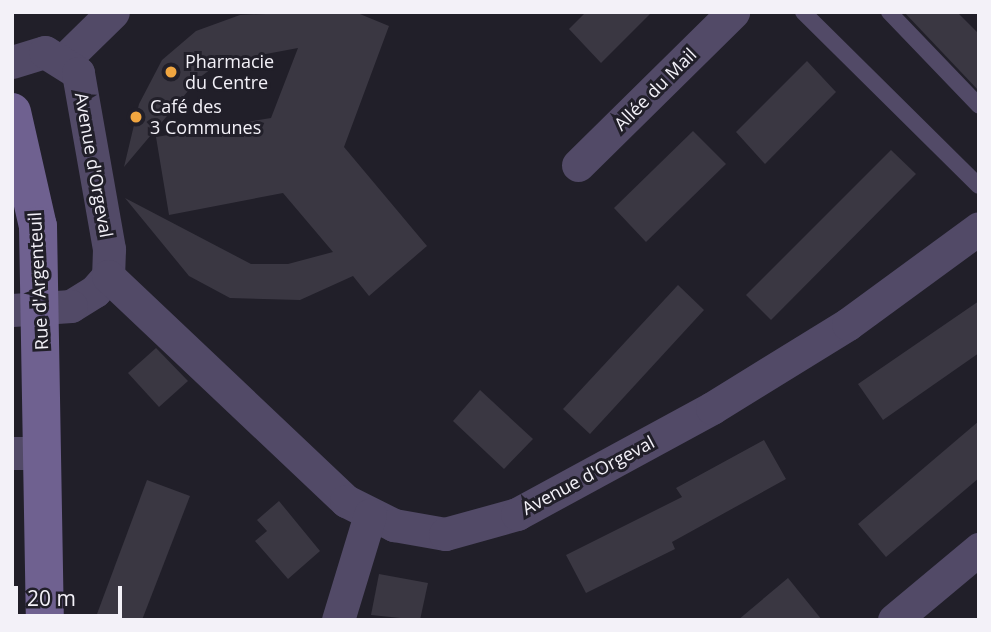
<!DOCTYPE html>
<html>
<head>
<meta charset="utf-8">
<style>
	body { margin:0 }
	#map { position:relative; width:991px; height:632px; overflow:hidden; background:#211f29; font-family:"Open Sans",sans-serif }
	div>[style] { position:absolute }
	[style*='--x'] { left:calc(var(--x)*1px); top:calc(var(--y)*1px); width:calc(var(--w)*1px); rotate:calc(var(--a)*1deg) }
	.building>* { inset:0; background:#3a3742 }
	.lane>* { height:16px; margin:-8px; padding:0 8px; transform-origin:8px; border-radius:8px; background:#524a67 }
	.street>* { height:33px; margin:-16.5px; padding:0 16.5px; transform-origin:16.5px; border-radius:16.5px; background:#524a67 }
	.secondary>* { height:38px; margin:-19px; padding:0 19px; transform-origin:19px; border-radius:19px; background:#6f6190 }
	.dots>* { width:19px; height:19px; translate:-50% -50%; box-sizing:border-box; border:4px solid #211f29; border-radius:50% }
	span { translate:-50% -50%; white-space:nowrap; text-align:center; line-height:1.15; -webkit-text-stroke:6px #211f29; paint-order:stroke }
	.poi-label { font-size:18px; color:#f3f1f8 }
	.left { translate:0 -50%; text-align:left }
	.street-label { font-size:18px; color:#f3f1f8 }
	.frame { position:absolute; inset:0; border:14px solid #f3f1f8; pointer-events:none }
	.scale { position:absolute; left:14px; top:586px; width:108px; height:32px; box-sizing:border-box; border:4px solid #f3f1f8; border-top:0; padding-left:9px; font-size:21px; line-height:24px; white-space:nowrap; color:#f3f1f8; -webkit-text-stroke:5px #211f29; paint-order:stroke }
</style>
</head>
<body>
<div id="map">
	<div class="building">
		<i style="clip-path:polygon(312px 12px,355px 12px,389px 26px,344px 147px,427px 246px,369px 296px,353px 276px,300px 300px,230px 298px,189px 276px,125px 198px,251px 264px,288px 264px,333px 252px,283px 193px,169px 215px,156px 137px,271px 118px,298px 48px,219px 63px,199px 78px,124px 167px,139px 104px,162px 60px,196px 31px,240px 15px)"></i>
		<i style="clip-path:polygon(586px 12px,652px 12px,601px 63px,569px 29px)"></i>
		<i style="clip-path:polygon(904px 12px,957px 12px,979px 34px,979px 91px)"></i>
		<i style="clip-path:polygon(807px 61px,836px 92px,765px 164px,736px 132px)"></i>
		<i style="clip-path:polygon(693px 131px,726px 164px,646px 242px,614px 208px)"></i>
		<i style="clip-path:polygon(891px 150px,916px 174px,771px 320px,746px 295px)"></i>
		<i style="clip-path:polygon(678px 285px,704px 310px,590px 434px,563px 409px)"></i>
		<i style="clip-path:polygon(979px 301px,979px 353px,883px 420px,858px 384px)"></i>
		<i style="clip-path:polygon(156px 348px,188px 381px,159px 407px,128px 373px)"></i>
		<i style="clip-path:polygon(480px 390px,533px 439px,504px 469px,453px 421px)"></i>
		<i style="clip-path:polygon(979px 421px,979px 478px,886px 557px,858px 524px)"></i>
		<i style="clip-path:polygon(764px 440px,786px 479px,672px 542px,675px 549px,586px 593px,566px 555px,682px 497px,676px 488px)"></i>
		<i style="clip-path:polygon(147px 480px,190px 496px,142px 620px,114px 620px,97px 614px)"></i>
		<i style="clip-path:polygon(279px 501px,320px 551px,288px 579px,255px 541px,267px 531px,257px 520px)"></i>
		<i style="clip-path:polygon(379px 574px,428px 583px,420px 620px,371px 615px)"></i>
		<i style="clip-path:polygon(788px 578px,822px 620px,738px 620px)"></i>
	</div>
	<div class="lane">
		<i style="--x:803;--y:12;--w:247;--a:44.7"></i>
		<i style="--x:889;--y:12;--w:130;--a:46.2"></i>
	</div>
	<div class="street">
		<i style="--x:65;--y:59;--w:67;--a:-44.4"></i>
		<i style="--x:12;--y:62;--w:34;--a:-17"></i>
		<i style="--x:45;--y:52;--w:39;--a:32"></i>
		<i style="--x:78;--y:73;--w:179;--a:80"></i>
		<i style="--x:109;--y:249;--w:27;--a:92"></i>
		<i style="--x:108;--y:276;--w:20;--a:131"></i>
		<i style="--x:95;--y:291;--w:28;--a:148"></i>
		<i style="--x:71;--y:306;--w:59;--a:176.1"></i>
		<i style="--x:578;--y:165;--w:218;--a:-44.6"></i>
		<i style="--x:108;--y:276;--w:328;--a:43.4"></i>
		<i style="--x:346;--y:501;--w:54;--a:26.6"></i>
		<i style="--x:394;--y:525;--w:52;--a:10"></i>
		<i style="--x:445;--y:534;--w:75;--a:-15.5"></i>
		<i style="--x:517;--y:514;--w:222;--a:-28.5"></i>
		<i style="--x:712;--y:408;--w:160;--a:-31.7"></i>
		<i style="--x:848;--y:324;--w:162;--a:-36.2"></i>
		<i style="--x:12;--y:453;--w:31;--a:0"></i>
		<i style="--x:338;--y:620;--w:110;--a:-73.1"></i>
		<i style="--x:894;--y:620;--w:111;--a:-39.9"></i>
	</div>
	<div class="secondary">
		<i style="--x:12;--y:112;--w:117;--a:77.2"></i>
		<i style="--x:38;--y:226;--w:394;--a:89"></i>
	</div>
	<div class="dots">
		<i style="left:171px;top:72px;background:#f1a640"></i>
		<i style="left:136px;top:117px;background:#f1a640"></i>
	</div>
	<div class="poi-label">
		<span class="left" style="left:185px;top:72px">Pharmacie<br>du Centre</span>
		<span class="left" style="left:150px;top:117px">Café des<br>3 Communes</span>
	</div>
	<div class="street-label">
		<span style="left:655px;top:89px;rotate:-45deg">Allée du Mail</span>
		<span style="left:94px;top:165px;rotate:80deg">Avenue d'Orgeval</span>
		<span style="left:38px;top:281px;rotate:-93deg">Rue d'Argenteuil</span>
		<span style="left:588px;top:475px;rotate:-28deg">Avenue d'Orgeval</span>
	</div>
	<div class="frame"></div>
	<div class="scale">20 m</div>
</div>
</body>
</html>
